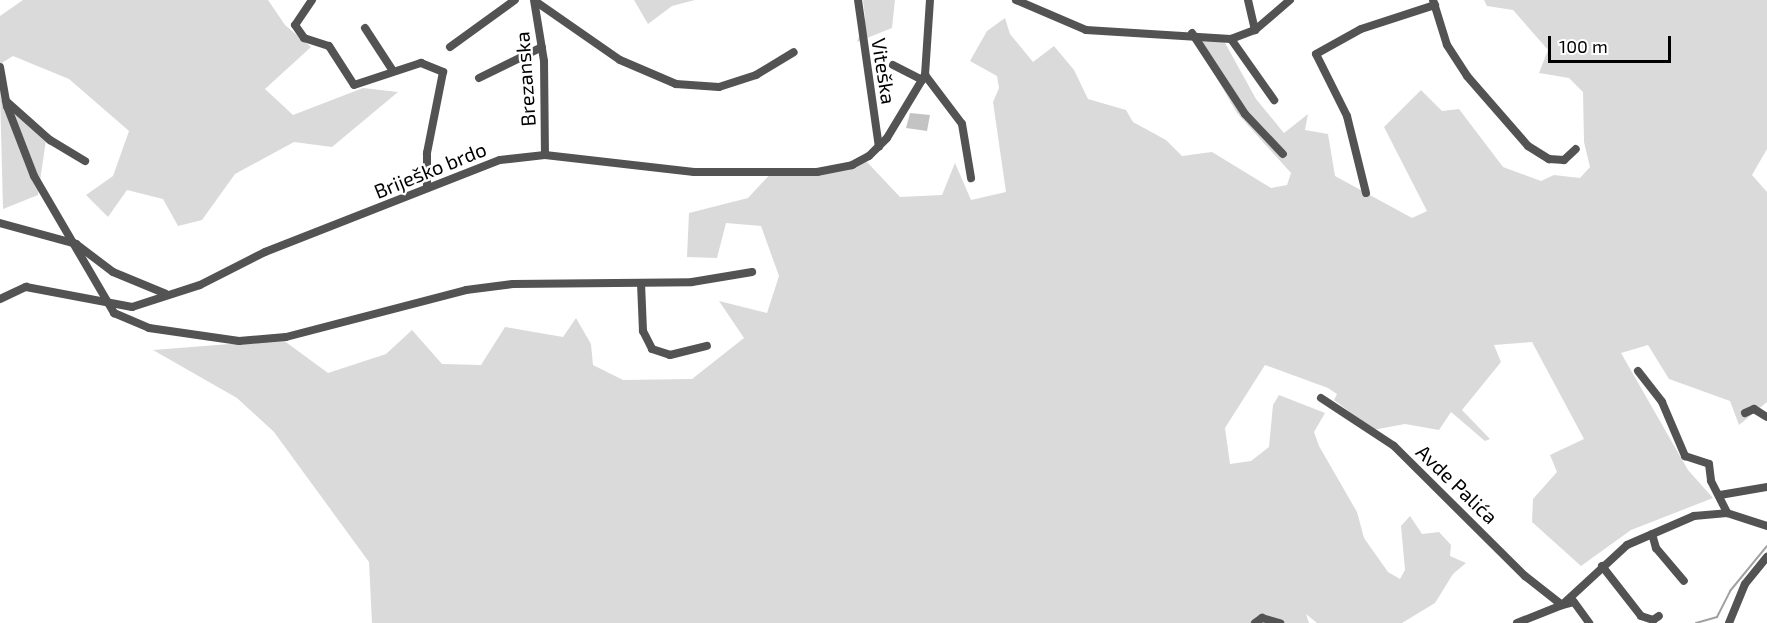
<!DOCTYPE html>
<html>
<head>
<meta charset="utf-8">
<style>
	body { margin:0 }
	#map { position:relative; width:1767px; height:623px; overflow:hidden; background:#fff; font-family:"Exo 2",sans-serif }
	div>[style] { position:absolute }
	[style*='--x'] { left:calc(var(--x)*1px); top:calc(var(--y)*1px); width:calc(var(--w)*1px); rotate:calc(var(--a)*1deg) }
	.green>* { inset:0; background:#dadada }
	.stream>* { height:2px; margin:-1px; padding:0 1px; transform-origin:1px; border-radius:1px; background:#a1a1a1 }
	.building>* { inset:0; background:#c3c3c3 }
	.minor>* { height:8px; margin:-4px; padding:0 4px; transform-origin:4px; border-radius:4px; background:#535353 }
	span { translate:-50% -50%; white-space:nowrap; text-align:center; line-height:1.15; -webkit-text-stroke:4.5px #fff; paint-order:stroke }
	.street-label { font-size:20px; color:#000 }
	.scale { position:absolute; left:1548px; top:36px; width:123px; height:27px; box-sizing:border-box; border:3px solid #000; border-top:0; padding-left:8px; font-size:18px; line-height:21px; white-space:nowrap; color:#000; -webkit-text-stroke:4px #fff; paint-order:stroke }
</style>
</head>
<body>
<div id="map">
	<div class="green">
		<i style="clip-path:polygon(23px 0,268px 0,285px 25px,311px 47px,265px 89px,293px 115px,363px 88px,398px 92px,332px 147px,294px 142px,235px 174px,202px 220px,178px 226px,163px 199px,127px 190px,108px 217px,86px 195px,113px 176px,129px 131px,69px 79px,13px 56px,0 64px,0 16px)"></i>
		<i style="clip-path:polygon(634px 0,695px 0,672px 6px,648px 24px)"></i>
		<i style="clip-path:polygon(863px 0,895px 0,892px 28px,857px 42px,865px 18px)"></i>
		<i style="clip-path:polygon(1484px 0,1767px 0,1767px 149px,1752px 175px,1767px 192px,1767px 402px,1739px 425px,1730px 401px,1669px 379px,1648px 345px,1621px 353px,1688px 470px,1713px 498px,1631px 530px,1581px 566px,1532px 522px,1533px 499px,1557px 472px,1550px 455px,1584px 439px,1532px 342px,1494px 345px,1501px 362px,1462px 410px,1490px 439px,1485px 441px,1451px 412px,1439px 430px,1405px 424px,1373px 430px,1334px 400px,1337px 394px,1328px 388px,1265px 365px,1225px 428px,1230px 464px,1251px 461px,1269px 447px,1273px 405px,1279px 395px,1325px 413px,1314px 432px,1319px 446px,1357px 512px,1364px 538px,1388px 572px,1400px 579px,1405px 570px,1401px 526px,1410px 516px,1422px 534px,1439px 532px,1451px 545px,1450px 556px,1466px 563px,1453px 574px,1435px 603px,1402px 623px,1317px 623px,1306px 614px,1309px 623px,372px 623px,369px 562px,274px 432px,237px 398px,153px 350px,283px 340px,328px 373px,386px 354px,412px 330px,442px 364px,481px 365px,505px 327px,563px 337px,576px 318px,591px 344px,593px 365px,623px 380px,692px 379px,744px 338px,719px 301px,767px 313px,779px 276px,761px 226px,726px 223px,717px 258px,687px 257px,689px 213px,748px 198px,774px 170px,818px 173px,867px 162px,900px 197px,942px 195px,955px 163px,971px 200px,1006px 192px,993px 102px,999px 88px,997px 76px,970px 61px,987px 31px,1005px 18px,1010px 34px,1033px 62px,1054px 46px,1074px 70px,1088px 99px,1126px 110px,1133px 122px,1166px 140px,1182px 156px,1212px 152px,1271px 188px,1287px 185px,1291px 173px,1237px 113px,1193px 37px,1224px 41px,1256px 99px,1284px 133px,1308px 114px,1305px 130px,1328px 134px,1335px 176px,1412px 218px,1427px 211px,1384px 127px,1421px 90px,1442px 111px,1459px 109px,1503px 167px,1541px 181px,1554px 175px,1580px 178px,1590px 167px,1584px 142px,1583px 92px,1569px 78px,1539px 73px,1548px 50px,1513px 10px,1487px 6px)"></i>
		<i style="clip-path:polygon(0 91px,47px 133px,38px 195px,3px 209px)"></i>
	</div>
	<div class="stream">
		<i style="--x:1696;--y:623;--w:22;--a:-16"></i>
		<i style="--x:1717;--y:617;--w:29;--a:-63"></i>
		<i style="--x:1730;--y:591;--w:58;--a:-50.6"></i>
	</div>
	<div class="building">
		<i style="clip-path:polygon(910px 113px,930px 115px,927px 131px,906px 128px)"></i>
	</div>
	<div class="minor">
		<i style="--x:312;--y:0;--w:30;--a:124"></i>
		<i style="--x:295;--y:25;--w:16;--a:55"></i>
		<i style="--x:304;--y:38;--w:26;--a:18"></i>
		<i style="--x:329;--y:46;--w:46;--a:57.3"></i>
		<i style="--x:354;--y:85;--w:71;--a:-18.2"></i>
		<i style="--x:421;--y:63;--w:24;--a:22"></i>
		<i style="--x:443;--y:72;--w:83;--a:101.2"></i>
		<i style="--x:427;--y:153;--w:35;--a:90"></i>
		<i style="--x:534;--y:0;--w:62;--a:80.7"></i>
		<i style="--x:544;--y:61;--w:94;--a:89.4"></i>
		<i style="--x:858;--y:0;--w:148;--a:81.9"></i>
		<i style="--x:1016;--y:0;--w:76;--a:23.2"></i>
		<i style="--x:1086;--y:30;--w:145;--a:3.6"></i>
		<i style="--x:1231;--y:39;--w:26;--a:-21"></i>
		<i style="--x:1255;--y:30;--w:46;--a:-40.6"></i>
		<i style="--x:1248;--y:0;--w:31;--a:77"></i>
		<i style="--x:1433;--y:0;--w:47;--a:72.7"></i>
		<i style="--x:1447;--y:45;--w:37;--a:57"></i>
		<i style="--x:1467;--y:76;--w:93;--a:48.9"></i>
		<i style="--x:1528;--y:146;--w:25;--a:32"></i>
		<i style="--x:1549;--y:159;--w:15;--a:4"></i>
		<i style="--x:1564;--y:160;--w:16;--a:-43"></i>
		<i style="--x:535;--y:1;--w:103;--a:34.8"></i>
		<i style="--x:620;--y:60;--w:61;--a:23.2"></i>
		<i style="--x:676;--y:84;--w:43;--a:4"></i>
		<i style="--x:719;--y:87;--w:39;--a:-18"></i>
		<i style="--x:756;--y:75;--w:44;--a:-31.2"></i>
		<i style="--x:365;--y:28;--w:51;--a:56.9"></i>
		<i style="--x:1192;--y:33;--w:97;--a:56.8"></i>
		<i style="--x:1245;--y:114;--w:55;--a:46.5"></i>
		<i style="--x:1231;--y:39;--w:75;--a:54.8"></i>
		<i style="--x:450;--y:47;--w:80;--a:-35.9"></i>
		<i style="--x:893;--y:65;--w:33;--a:27"></i>
		<i style="--x:0;--y:67;--w:40;--a:80"></i>
		<i style="--x:7;--y:106;--w:75;--a:68.9"></i>
		<i style="--x:34;--y:176;--w:159;--a:59.7"></i>
		<i style="--x:114;--y:313;--w:38;--a:23"></i>
		<i style="--x:149;--y:328;--w:91;--a:8.2"></i>
		<i style="--x:239;--y:341;--w:47;--a:-4.9"></i>
		<i style="--x:286;--y:337;--w:186;--a:-14.6"></i>
		<i style="--x:466;--y:290;--w:47;--a:-7.3"></i>
		<i style="--x:513;--y:284;--w:179;--a:-0.6"></i>
		<i style="--x:692;--y:282;--w:61;--a:-9.5"></i>
		<i style="--x:925;--y:75;--w:61;--a:52.9"></i>
		<i style="--x:962;--y:124;--w:55;--a:80.5"></i>
		<i style="--x:479;--y:78;--w:70;--a:-26.2"></i>
		<i style="--x:6;--y:101;--w:59;--a:41.6"></i>
		<i style="--x:50;--y:140;--w:41;--a:31"></i>
		<i style="--x:1366;--y:193;--w:79;--a:-103.9"></i>
		<i style="--x:1347;--y:116;--w:69;--a:-116.6"></i>
		<i style="--x:1316;--y:54;--w:51;--a:-29.1"></i>
		<i style="--x:1361;--y:29;--w:78;--a:-18"></i>
		<i style="--x:0;--y:223;--w:79;--a:15.4"></i>
		<i style="--x:76;--y:244;--w:46;--a:37.1"></i>
		<i style="--x:113;--y:272;--w:57;--a:22.5"></i>
		<i style="--x:641;--y:283;--w:48;--a:87.6"></i>
		<i style="--x:643;--y:331;--w:20;--a:63"></i>
		<i style="--x:652;--y:349;--w:19;--a:18"></i>
		<i style="--x:670;--y:355;--w:38;--a:-14"></i>
		<i style="--x:0;--y:299;--w:29;--a:-25"></i>
		<i style="--x:26;--y:287;--w:108;--a:10.7"></i>
		<i style="--x:132;--y:307;--w:71;--a:-17.9"></i>
		<i style="--x:200;--y:285;--w:73;--a:-26.9"></i>
		<i style="--x:265;--y:252;--w:252;--a:-21.4"></i>
		<i style="--x:500;--y:160;--w:45;--a:-6.3"></i>
		<i style="--x:545;--y:155;--w:150;--a:6.5"></i>
		<i style="--x:694;--y:172;--w:123;--a:0"></i>
		<i style="--x:817;--y:172;--w:36;--a:-11"></i>
		<i style="--x:852;--y:165;--w:19;--a:-28"></i>
		<i style="--x:869;--y:156;--w:25;--a:-45"></i>
		<i style="--x:887;--y:138;--w:74;--a:-58.9"></i>
		<i style="--x:925;--y:75;--w:75;--a:-86.2"></i>
		<i style="--x:1638;--y:371;--w:39;--a:52"></i>
		<i style="--x:1662;--y:402;--w:59;--a:66.9"></i>
		<i style="--x:1685;--y:456;--w:25;--a:18"></i>
		<i style="--x:1709;--y:464;--w:17;--a:83"></i>
		<i style="--x:1711;--y:481;--w:36;--a:63"></i>
		<i style="--x:1321;--y:398;--w:87;--a:33.3"></i>
		<i style="--x:1394;--y:446;--w:185;--a:44.8"></i>
		<i style="--x:1525;--y:576;--w:47;--a:38.1"></i>
		<i style="--x:1562;--y:605;--w:12;--a:-14"></i>
		<i style="--x:1574;--y:602;--w:26;--a:54"></i>
		<i style="--x:1745;--y:413;--w:10;--a:-24"></i>
		<i style="--x:1754;--y:409;--w:15;--a:32"></i>
		<i style="--x:1720;--y:495;--w:48;--a:-9.7"></i>
		<i style="--x:1652;--y:534;--w:15;--a:74"></i>
		<i style="--x:1656;--y:548;--w:43;--a:49.7"></i>
		<i style="--x:1602;--y:566;--w:63;--a:52"></i>
		<i style="--x:1641;--y:616;--w:13;--a:18"></i>
		<i style="--x:1653;--y:620;--w:7;--a:-34"></i>
		<i style="--x:1255;--y:623;--w:9;--a:-36"></i>
		<i style="--x:1262;--y:618;--w:19;--a:16"></i>
		<i style="--x:1517;--y:623;--w:48;--a:-21.8"></i>
		<i style="--x:1562;--y:605;--w:88;--a:-42.7"></i>
		<i style="--x:1627;--y:545;--w:73;--a:-23.4"></i>
		<i style="--x:1694;--y:516;--w:33;--a:-5"></i>
		<i style="--x:1727;--y:513;--w:42;--a:18"></i>
		<i style="--x:1729;--y:623;--w:42;--a:-67.7"></i>
		<i style="--x:1745;--y:584;--w:35;--a:-51"></i>
	</div>
	<div class="street-label">
		<span style="left:884px;top:71px;rotate:81deg">Viteška</span>
		<span style="left:525px;top:79px;rotate:-94deg">Brezanska</span>
		<span style="left:430px;top:170px;rotate:-22deg">Briješko brdo</span>
		<span style="left:1457px;top:484px;rotate:44deg">Avde Palića</span>
	</div>
	<div class="scale">100 m</div>
</div>
</body>
</html>
